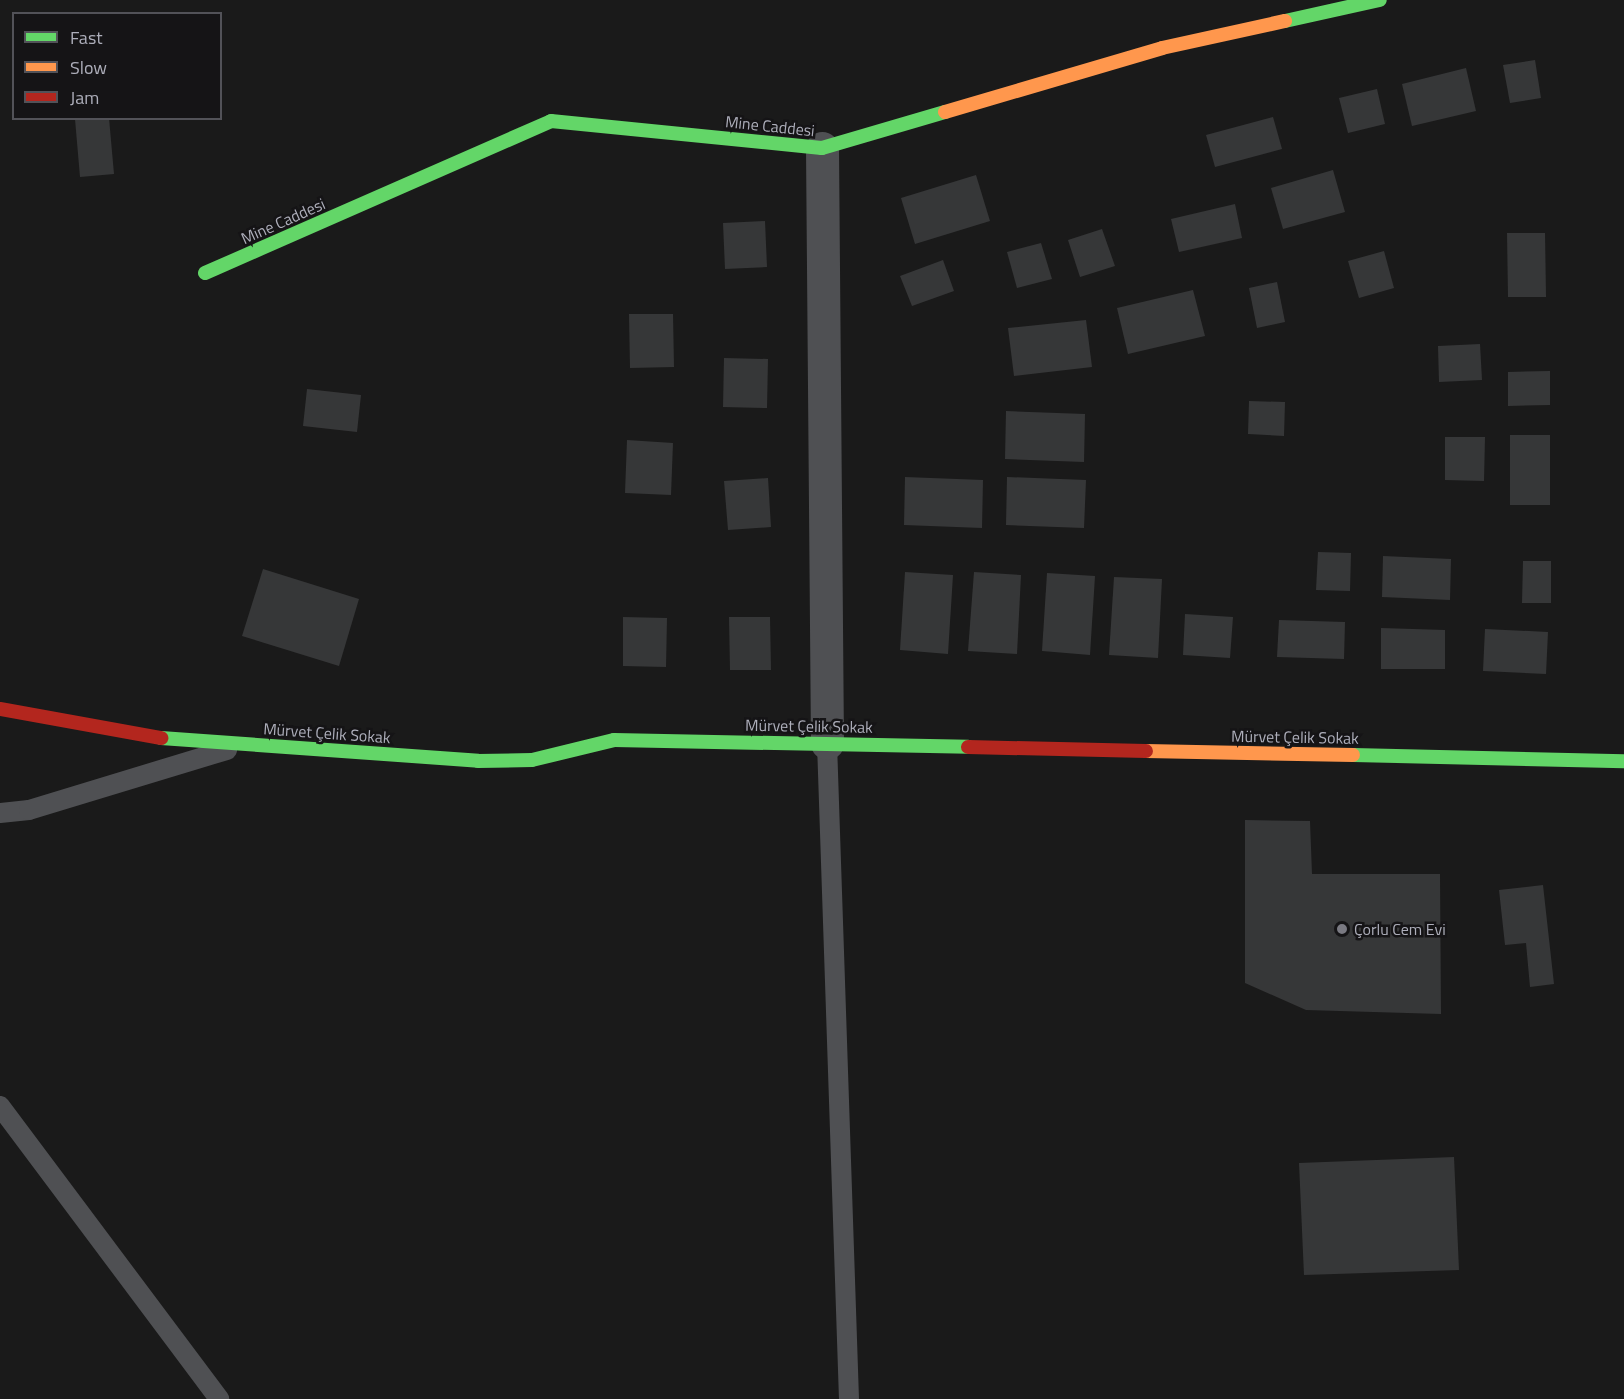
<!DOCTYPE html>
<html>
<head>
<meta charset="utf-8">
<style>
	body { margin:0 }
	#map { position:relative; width:1624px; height:1399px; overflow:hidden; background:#1a1a1a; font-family:"Titillium Web",sans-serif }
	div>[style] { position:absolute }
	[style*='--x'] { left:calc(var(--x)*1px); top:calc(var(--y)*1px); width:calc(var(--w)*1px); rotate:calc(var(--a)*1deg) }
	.building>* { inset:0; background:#363738 }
	.lane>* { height:20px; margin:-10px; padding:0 10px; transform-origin:10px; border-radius:10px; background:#4f5053 }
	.street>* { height:33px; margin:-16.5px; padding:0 16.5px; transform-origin:16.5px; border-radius:16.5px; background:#4f5053 }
	.fast>* { height:14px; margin:-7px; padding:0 7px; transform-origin:7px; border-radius:7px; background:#63d668 }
	.slow>* { height:14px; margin:-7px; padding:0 7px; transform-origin:7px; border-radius:7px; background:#ff974d }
	.jam>* { height:14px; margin:-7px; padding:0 7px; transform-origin:7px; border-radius:7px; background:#b3261e }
	.dots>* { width:16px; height:16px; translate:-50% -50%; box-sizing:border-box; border:3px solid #151416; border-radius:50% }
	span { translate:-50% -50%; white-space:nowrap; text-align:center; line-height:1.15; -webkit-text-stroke:5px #151416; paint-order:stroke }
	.street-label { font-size:16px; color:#adaeba }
	.poi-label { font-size:16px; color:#adaeba }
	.left { translate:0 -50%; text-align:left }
	.legend { position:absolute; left:12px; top:12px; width:210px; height:108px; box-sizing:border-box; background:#151416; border:2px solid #525258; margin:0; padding:8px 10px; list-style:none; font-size:18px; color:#adaeba }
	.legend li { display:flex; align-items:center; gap:12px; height:30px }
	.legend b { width:30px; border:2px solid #525258 }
</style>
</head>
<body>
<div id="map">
	<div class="building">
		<i style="clip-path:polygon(1535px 60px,1541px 98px,1510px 103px,1503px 65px)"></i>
		<i style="clip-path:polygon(1466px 68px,1476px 111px,1412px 126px,1402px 84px)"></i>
		<i style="clip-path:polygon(1377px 89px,1385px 124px,1348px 133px,1339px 98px)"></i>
		<i style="clip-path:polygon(1273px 117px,1282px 149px,1215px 167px,1206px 135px)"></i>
		<i style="clip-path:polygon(109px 118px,114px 174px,80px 177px,75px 119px)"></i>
		<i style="clip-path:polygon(1333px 170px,1345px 212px,1283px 229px,1271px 188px)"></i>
		<i style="clip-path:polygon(976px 175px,990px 221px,915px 244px,901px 198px)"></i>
		<i style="clip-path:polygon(1235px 204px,1242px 238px,1179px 252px,1171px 219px)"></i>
		<i style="clip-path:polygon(765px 221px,767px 267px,725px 269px,723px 223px)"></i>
		<i style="clip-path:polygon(1102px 229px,1115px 266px,1080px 277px,1068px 240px)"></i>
		<i style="clip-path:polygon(1507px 233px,1545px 233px,1546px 297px,1508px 297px)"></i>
		<i style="clip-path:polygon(1041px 243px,1052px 279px,1017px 288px,1007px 252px)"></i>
		<i style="clip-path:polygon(1384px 251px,1394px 288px,1359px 298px,1348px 261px)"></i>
		<i style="clip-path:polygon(943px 260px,954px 291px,912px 306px,900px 276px)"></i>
		<i style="clip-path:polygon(1277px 282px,1285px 322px,1257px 328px,1249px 288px)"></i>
		<i style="clip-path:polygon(1193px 290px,1205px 336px,1128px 354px,1117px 308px)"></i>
		<i style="clip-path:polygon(629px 314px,673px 314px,674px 367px,630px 368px)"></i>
		<i style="clip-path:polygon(1086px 320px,1092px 367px,1014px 376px,1008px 328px)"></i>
		<i style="clip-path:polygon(1480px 344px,1482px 380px,1439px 382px,1438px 346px)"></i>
		<i style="clip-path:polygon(724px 358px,768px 359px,767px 408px,723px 407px)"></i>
		<i style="clip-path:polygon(1550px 371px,1550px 405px,1508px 406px,1508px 372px)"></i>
		<i style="clip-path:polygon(307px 389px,361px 395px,357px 432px,303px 426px)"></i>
		<i style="clip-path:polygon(1249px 401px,1285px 402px,1284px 436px,1248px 434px)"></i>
		<i style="clip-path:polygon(1006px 411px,1085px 414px,1084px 462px,1005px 459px)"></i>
		<i style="clip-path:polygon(1510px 435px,1550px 435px,1550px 505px,1510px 505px)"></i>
		<i style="clip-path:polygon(1445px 437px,1485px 437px,1484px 481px,1445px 480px)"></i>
		<i style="clip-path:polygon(627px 440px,673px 443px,671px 495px,625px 493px)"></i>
		<i style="clip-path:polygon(905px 477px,983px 480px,982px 528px,904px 525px)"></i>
		<i style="clip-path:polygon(1007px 477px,1086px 480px,1084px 528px,1006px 525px)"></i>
		<i style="clip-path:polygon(768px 478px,771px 527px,728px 530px,724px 481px)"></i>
		<i style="clip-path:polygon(1318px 552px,1351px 553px,1350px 591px,1316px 590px)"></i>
		<i style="clip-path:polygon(1383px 556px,1451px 559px,1450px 600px,1382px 597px)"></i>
		<i style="clip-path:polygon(1523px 561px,1551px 561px,1551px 603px,1522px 603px)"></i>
		<i style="clip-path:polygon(263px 569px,359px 599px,339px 666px,242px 636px)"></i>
		<i style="clip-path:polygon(905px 572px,953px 575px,948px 654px,900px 650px)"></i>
		<i style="clip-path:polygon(974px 572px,1021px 575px,1017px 654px,968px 651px)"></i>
		<i style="clip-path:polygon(1047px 573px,1095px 576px,1090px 655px,1042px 651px)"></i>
		<i style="clip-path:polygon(1114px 577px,1162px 579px,1158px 658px,1109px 655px)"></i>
		<i style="clip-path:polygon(1185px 614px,1233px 617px,1230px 658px,1183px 655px)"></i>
		<i style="clip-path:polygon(623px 617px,667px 618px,666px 667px,623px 666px)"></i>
		<i style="clip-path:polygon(729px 617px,770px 617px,771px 670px,730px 670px)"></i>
		<i style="clip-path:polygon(1279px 620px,1345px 622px,1344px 659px,1277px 657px)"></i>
		<i style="clip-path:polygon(1381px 628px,1445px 630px,1445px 669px,1381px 669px)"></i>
		<i style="clip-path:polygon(1485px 629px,1548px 632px,1546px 674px,1483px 671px)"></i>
		<i style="clip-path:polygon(1245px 820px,1310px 821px,1312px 874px,1440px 874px,1441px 1014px,1306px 1010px,1245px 983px)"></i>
		<i style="clip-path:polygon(1543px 885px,1554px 984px,1530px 987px,1526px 943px,1505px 945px,1499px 890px)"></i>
		<i style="clip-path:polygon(1454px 1157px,1459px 1270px,1304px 1275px,1299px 1163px)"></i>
	</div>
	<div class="lane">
		<i style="--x:827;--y:743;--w:656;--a:88.08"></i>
		<i style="--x:0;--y:813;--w:29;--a:-6"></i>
		<i style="--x:29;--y:810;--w:207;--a:-16.9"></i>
		<i style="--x:0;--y:1106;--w:366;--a:53.2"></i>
	</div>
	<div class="street">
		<i style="--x:822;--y:148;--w:595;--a:89.52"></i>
	</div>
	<div class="fast">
		<i style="--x:1285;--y:21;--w:97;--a:-12.5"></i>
		<i style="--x:205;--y:273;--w:378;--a:-23.7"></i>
		<i style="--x:551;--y:121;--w:272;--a:5.7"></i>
		<i style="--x:822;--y:148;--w:128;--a:-16.3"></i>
		<i style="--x:161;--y:738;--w:318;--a:4.1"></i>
		<i style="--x:478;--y:761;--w:54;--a:-1.1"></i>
		<i style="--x:532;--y:760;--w:84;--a:-13.7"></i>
		<i style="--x:614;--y:740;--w:354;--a:1.1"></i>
		<i style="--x:1353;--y:755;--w:271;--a:1.3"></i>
	</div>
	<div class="slow">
		<i style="--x:945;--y:112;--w:226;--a:-16.4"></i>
		<i style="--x:1162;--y:48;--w:126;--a:-12.4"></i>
		<i style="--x:1146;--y:751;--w:207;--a:1.1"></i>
	</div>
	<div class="jam">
		<i style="--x:0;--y:709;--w:164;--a:10.2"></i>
		<i style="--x:968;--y:747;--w:178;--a:1.3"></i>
	</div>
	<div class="dots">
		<i style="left:1342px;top:929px;background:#7a7a82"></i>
	</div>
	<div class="street-label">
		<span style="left:770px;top:126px;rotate:6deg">Mine Caddesi</span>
		<span style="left:283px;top:221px;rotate:-24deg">Mine Caddesi</span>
		<span style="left:809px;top:726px;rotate:1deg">Mürvet Çelik Sokak</span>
		<span style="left:327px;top:733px;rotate:4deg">Mürvet Çelik Sokak</span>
		<span style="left:1295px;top:737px;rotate:1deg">Mürvet Çelik Sokak</span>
	</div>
	<div class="poi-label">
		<span class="left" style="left:1354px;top:929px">Çorlu Cem Evi</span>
	</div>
	<ul class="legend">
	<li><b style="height:8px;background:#63d668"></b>Fast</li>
	<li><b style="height:8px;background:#ff974d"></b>Slow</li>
	<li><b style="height:8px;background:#b3261e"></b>Jam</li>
	</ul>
</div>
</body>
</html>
